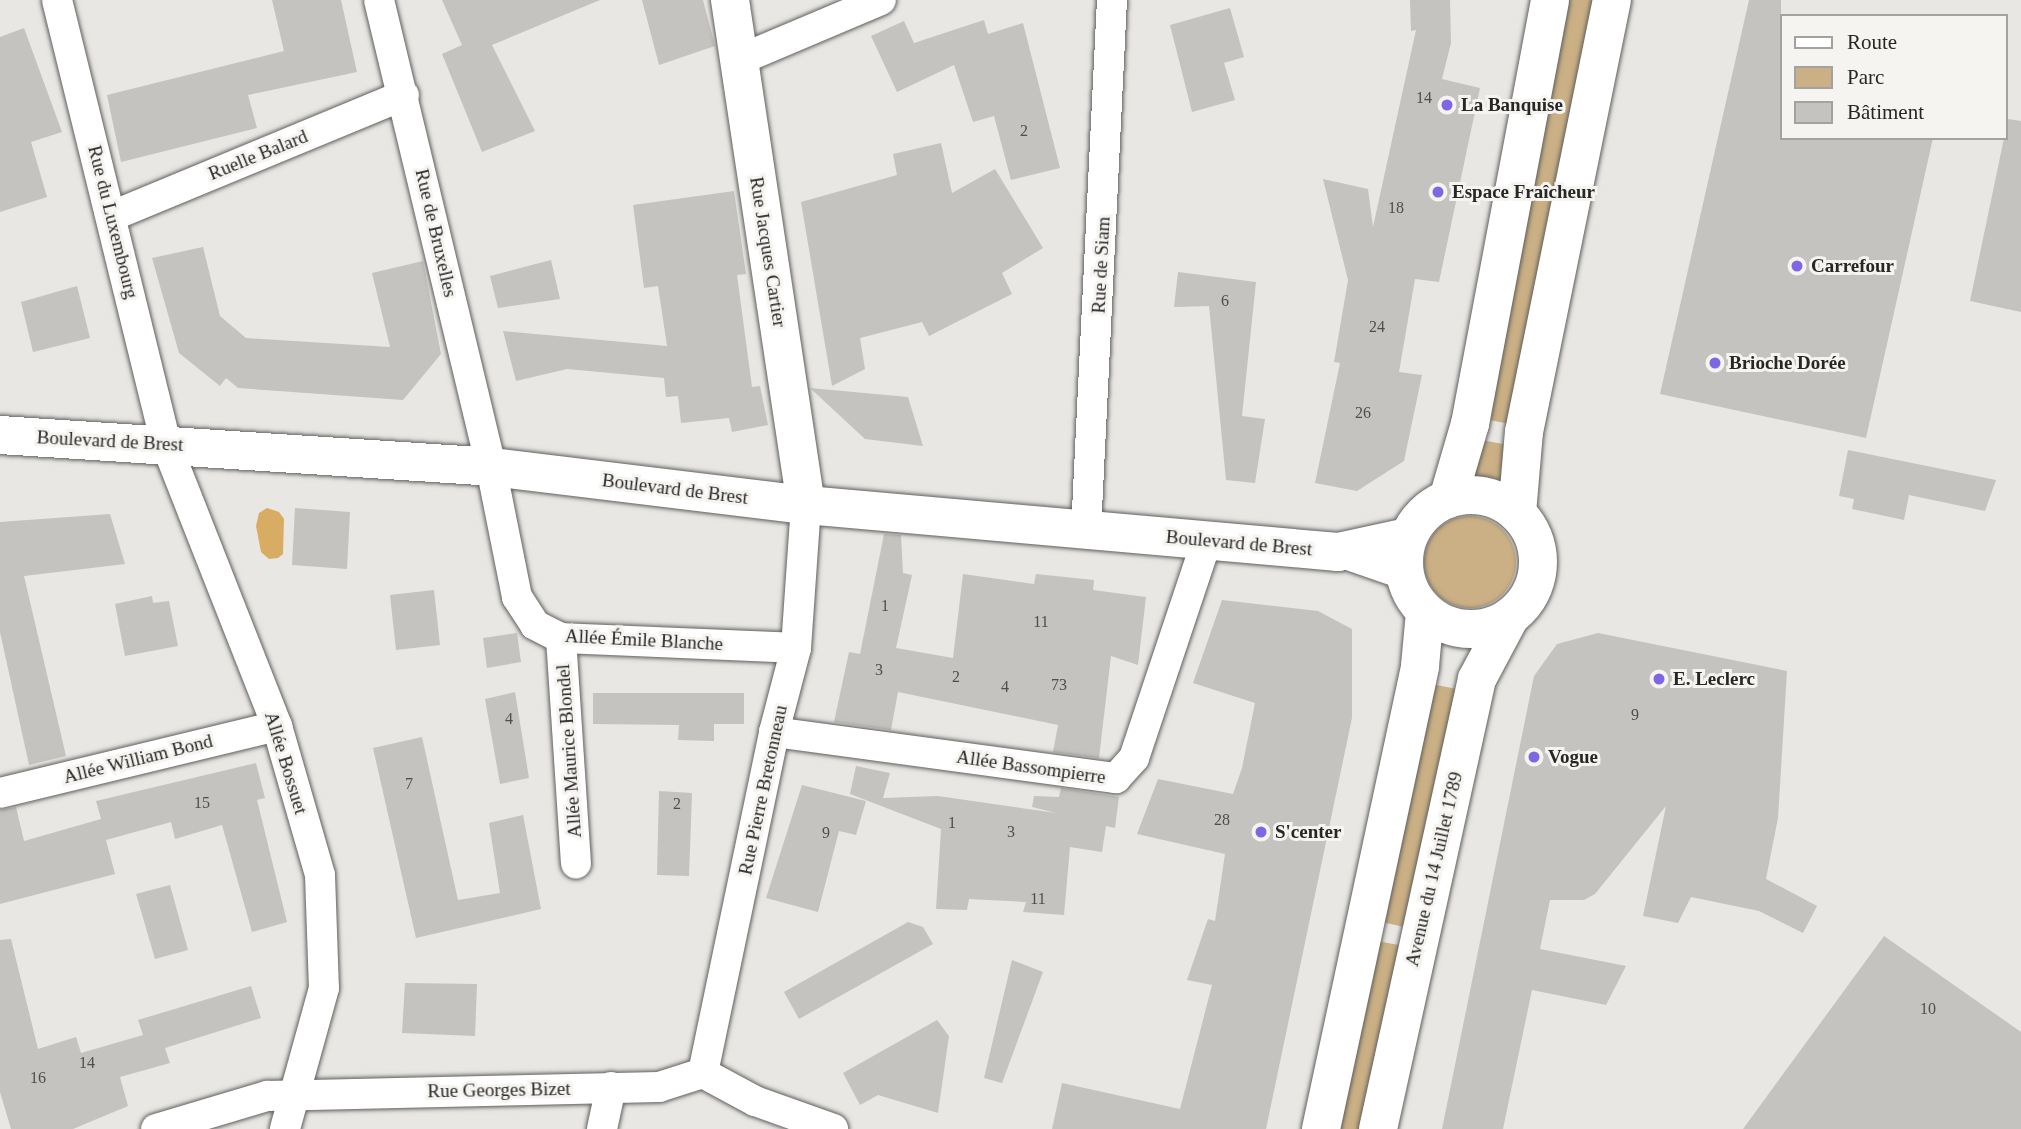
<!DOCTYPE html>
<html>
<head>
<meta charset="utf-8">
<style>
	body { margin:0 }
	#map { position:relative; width:2021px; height:1129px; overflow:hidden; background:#e8e7e4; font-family:"Times New Roman",serif }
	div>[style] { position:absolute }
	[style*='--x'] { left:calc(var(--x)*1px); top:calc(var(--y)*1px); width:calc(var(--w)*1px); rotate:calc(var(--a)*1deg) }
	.green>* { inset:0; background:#cbb085 }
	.round { border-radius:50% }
	.water>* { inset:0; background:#d9ac63 }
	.building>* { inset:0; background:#c4c3c0 }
	.roads { filter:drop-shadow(0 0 2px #605f5d) drop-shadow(0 0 2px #605f5d) }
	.street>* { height:30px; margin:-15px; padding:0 15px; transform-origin:15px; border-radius:15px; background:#fff }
	.secondary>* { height:38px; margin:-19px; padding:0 19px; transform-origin:19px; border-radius:19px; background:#fff }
	.primary>* { height:38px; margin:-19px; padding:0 19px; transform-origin:19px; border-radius:19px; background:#fff }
	.primary>.ring { margin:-19px; padding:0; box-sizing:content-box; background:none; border:38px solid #fff; border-radius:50% }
	.dots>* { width:19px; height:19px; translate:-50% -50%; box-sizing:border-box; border:4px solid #f6f4f1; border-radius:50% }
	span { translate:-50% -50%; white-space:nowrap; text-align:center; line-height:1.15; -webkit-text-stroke:6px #f6f4f1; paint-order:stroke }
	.number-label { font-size:16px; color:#4e4e4c }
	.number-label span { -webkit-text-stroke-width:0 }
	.poi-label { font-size:19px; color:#272726; font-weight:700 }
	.left { translate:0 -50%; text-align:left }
	.street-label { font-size:19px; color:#272726 }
	.legend { position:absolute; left:1780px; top:14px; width:228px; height:126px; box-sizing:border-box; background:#f6f4f1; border:2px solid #a3a2a0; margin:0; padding:9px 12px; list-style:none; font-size:21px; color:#272726 }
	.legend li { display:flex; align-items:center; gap:14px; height:35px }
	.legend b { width:35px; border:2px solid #a3a2a0 }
</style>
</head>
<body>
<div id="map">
	<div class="green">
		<i style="clip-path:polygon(1567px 0,1601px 0,1514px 425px,1480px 418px)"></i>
		<i style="clip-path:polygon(1475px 439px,1509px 445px,1503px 480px,1468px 474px)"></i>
		<i class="round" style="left:1424px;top:516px;width:92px;height:92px"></i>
		<i style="clip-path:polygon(1426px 683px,1457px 689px,1409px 928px,1377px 921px)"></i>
		<i style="clip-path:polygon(1372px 940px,1404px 946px,1366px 1129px,1333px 1129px)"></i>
	</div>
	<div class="water">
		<i style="clip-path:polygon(267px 508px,279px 512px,284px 519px,283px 554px,278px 558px,269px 559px,261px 552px,256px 526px,259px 513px)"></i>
	</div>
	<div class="building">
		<i style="clip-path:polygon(272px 0,341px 0,357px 72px,248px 95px,257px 128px,121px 162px,107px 95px,284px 51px)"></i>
		<i style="clip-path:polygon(442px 0,600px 0,492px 45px,535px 131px,482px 152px,442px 54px,462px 45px)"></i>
		<i style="clip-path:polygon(642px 0,703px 0,715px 46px,659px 65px)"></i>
		<i style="clip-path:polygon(1410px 0,1450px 0,1451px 43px,1442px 79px,1480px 88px,1439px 282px,1415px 279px,1399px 372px,1422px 375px,1404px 461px,1357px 491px,1315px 483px,1340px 363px,1334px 362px,1348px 280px,1323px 179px,1368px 189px,1373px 227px,1416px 30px,1411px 31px)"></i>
		<i style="clip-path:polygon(1749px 0,1781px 0,1781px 138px,1933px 138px,1866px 438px,1660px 394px)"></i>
		<i style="clip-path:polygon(1230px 8px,1244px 57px,1224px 63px,1235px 100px,1192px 112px,1170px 25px)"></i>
		<i style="clip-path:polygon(984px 20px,988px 34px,1023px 23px,1060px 168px,1011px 180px,994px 116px,973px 122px,954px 65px,897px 92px,871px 36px,904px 21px,914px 43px)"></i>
		<i style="clip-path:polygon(24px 28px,62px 132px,31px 142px,47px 197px,0 212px,0 37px)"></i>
		<i style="clip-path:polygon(2008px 119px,2021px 121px,2021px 312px,1970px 301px)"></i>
		<i style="clip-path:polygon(941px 143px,952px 193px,995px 169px,1043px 248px,1002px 273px,1012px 294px,929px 336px,922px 322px,860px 338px,865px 369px,832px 386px,801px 202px,897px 175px,893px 154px)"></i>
		<i style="clip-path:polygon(734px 191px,746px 274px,737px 275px,752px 387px,760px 386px,768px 425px,732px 432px,729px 418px,681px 423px,678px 396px,666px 397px,664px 378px,567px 369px,516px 381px,503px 331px,667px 346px,658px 286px,644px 288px,633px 205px)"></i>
		<i style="clip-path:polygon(203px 247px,220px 316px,246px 338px,390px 347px,372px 273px,423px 261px,441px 354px,403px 400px,238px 388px,226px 378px,220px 386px,179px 353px,152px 258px)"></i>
		<i style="clip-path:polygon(551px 260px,560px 299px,498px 308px,490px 276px)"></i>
		<i style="clip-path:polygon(1178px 272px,1256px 282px,1242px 416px,1265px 419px,1255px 483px,1226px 480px,1209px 306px,1174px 307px)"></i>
		<i style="clip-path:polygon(77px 286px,90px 338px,33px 352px,21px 302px)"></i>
		<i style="clip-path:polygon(810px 388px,908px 397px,923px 446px,865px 439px)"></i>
		<i style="clip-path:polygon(1848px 450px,1996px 480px,1985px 511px,1909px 495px,1904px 520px,1852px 509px,1854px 499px,1839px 496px)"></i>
		<i style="clip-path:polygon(295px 508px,350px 512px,347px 569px,292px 565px)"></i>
		<i style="clip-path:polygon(110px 514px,125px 564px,24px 576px,66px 756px,29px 765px,0 632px,0 522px)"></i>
		<i style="clip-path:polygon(884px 534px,901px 535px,903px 573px,912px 575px,896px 648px,953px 658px,963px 574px,1034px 584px,1036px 574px,1094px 580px,1093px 590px,1146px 597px,1138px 665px,1111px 656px,1099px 758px,1053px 752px,1058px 725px,898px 692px,891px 730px,834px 722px,849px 652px,860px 654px)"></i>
		<i style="clip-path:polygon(434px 590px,440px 645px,396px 650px,390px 595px)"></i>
		<i style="clip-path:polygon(152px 596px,153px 603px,169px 601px,178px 646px,125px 656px,115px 604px)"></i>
		<i style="clip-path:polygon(1222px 600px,1318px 611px,1352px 629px,1352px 718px,1266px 1129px,1052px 1129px,1062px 1083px,1180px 1109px,1212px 985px,1187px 980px,1208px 919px,1215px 921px,1225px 854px,1137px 834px,1158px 779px,1233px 794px,1242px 768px,1255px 703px,1193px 683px)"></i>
		<i style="clip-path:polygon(517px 633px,521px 662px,487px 668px,483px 638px)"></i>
		<i style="clip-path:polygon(1598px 633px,1787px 671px,1778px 818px,1766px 879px,1817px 906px,1803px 933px,1759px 911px,1691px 897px,1678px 923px,1643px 916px,1666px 806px,1595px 894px,1584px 900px,1550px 900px,1540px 949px,1626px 966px,1606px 1005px,1532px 990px,1503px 1129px,1442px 1129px,1534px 676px,1557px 644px)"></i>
		<i style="clip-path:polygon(515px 692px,529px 778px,500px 784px,485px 699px)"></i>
		<i style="clip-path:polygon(593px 693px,744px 693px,744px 724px,714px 724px,714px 741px,678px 740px,679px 725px,593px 724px)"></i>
		<i style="clip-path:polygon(422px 737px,458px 900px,500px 893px,489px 823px,523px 815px,541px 909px,416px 938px,373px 748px)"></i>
		<i style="clip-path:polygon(256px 763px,265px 798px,257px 800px,287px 922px,252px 932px,222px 825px,175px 839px,171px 822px,106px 840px,115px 874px,0 904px,0 810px,16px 807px,24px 841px,101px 819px,96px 801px)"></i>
		<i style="clip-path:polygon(856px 766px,890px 773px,883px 798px,938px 796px,1056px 813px,1032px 807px,1034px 796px,1059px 797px,1061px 788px,1119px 797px,1115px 828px,1106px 826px,1102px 852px,1070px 847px,1064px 915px,1023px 912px,1026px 902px,969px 899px,967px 910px,936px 909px,941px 829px,850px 794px)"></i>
		<i style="clip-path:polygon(802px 785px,866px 801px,856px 835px,839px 831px,818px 912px,766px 898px)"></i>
		<i style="clip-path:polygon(659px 791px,692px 793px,689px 876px,657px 875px)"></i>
		<i style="clip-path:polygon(170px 885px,188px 950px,155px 959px,136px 894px)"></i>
		<i style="clip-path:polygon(908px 922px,923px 927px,933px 944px,799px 1019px,784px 992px)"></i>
		<i style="clip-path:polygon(1884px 936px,2021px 1032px,2021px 1129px,1743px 1129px)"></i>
		<i style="clip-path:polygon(11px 939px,38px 1049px,76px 1037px,81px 1053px,143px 1035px,138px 1020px,251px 986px,261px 1018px,165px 1048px,170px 1063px,120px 1077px,128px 1106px,73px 1129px,11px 1129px,0 1092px,0 940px)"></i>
		<i style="clip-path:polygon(1012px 960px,1043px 972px,1002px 1083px,984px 1078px)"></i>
		<i style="clip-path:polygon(405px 983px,477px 984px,475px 1036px,402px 1033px)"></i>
		<i style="clip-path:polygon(937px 1020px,949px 1036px,938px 1113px,878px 1095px,860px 1105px,843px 1073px)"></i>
	</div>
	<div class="roads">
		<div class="street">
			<i style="--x:57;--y:0;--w:457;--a:76.2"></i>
			<i style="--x:166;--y:444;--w:303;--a:68.5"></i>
			<i style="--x:277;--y:726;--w:155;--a:73.9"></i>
			<i style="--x:320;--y:875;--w:113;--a:88"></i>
			<i style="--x:324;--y:988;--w:146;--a:105.5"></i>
			<i style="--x:379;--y:0;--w:480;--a:76.5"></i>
			<i style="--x:491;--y:467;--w:133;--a:78.7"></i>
			<i style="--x:517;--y:597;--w:33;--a:57"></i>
			<i style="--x:535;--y:625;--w:29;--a:27"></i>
			<i style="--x:561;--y:638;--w:235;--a:2.4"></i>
			<i style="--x:739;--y:60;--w:154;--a:-22.9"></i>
			<i style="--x:112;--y:216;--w:316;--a:-22.5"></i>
			<i style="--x:1086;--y:531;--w:532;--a:-87.2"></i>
			<i style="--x:561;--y:638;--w:226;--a:86.2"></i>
			<i style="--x:774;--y:732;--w:345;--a:7.7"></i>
			<i style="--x:1116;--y:778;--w:27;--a:-48"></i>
			<i style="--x:1134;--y:758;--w:230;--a:-71.5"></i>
			<i style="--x:0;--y:793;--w:285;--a:-13.6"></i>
			<i style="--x:703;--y:1073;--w:348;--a:-78.2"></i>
			<i style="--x:774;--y:732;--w:87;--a:-75.3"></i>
			<i style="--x:796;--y:648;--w:143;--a:-86"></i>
			<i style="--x:156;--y:1129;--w:116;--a:-16.6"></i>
			<i style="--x:267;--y:1096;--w:392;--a:-1.3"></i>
			<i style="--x:659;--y:1087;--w:46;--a:-17.7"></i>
			<i style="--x:703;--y:1073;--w:59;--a:28.3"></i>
			<i style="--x:755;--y:1101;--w:83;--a:19.7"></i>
			<i style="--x:602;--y:1129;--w:43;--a:-77.9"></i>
		</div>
		<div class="secondary">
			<i style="--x:730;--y:0;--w:511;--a:81.44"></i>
			<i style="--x:0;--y:435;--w:492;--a:3.7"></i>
			<i style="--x:491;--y:467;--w:317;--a:6.9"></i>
			<i style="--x:806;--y:505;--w:534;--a:5.05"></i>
			<i style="--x:1338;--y:552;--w:72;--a:-12.1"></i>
			<i style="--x:1349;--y:551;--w:58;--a:19.1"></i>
		</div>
		<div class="primary">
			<i class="ring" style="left:1404px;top:495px;width:96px;height:96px"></i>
			<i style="--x:1448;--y:499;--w:78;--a:-73.7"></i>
			<i style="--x:1470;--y:424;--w:431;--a:-79.3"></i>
			<i style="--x:1517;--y:513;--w:81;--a:-85.1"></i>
			<i style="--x:1524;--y:432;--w:441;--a:-78.5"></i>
			<i style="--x:1321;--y:1129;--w:473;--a:-77.9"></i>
			<i style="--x:1420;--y:666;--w:54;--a:-84.7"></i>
			<i style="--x:1378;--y:1129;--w:461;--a:-77.6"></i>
			<i style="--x:1477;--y:679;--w:70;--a:-62"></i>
		</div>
	</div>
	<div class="dots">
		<i style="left:1447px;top:105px;background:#7f67e3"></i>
		<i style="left:1438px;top:192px;background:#7f67e3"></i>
		<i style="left:1797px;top:266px;background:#7f67e3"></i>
		<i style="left:1715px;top:363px;background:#7f67e3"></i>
		<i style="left:1659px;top:679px;background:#7f67e3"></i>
		<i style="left:1534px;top:757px;background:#7f67e3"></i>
		<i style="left:1261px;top:832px;background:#7f67e3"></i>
	</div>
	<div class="number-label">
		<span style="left:1424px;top:98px">14</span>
		<span style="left:1024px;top:131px">2</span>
		<span style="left:1396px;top:208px">18</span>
		<span style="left:1225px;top:301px">6</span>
		<span style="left:1377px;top:327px">24</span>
		<span style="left:1363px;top:413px">26</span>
		<span style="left:885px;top:606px">1</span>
		<span style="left:1041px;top:622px">11</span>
		<span style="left:879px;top:670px">3</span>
		<span style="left:956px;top:677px">2</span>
		<span style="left:1059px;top:685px">73</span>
		<span style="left:1005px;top:687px">4</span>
		<span style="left:1635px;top:715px">9</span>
		<span style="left:509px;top:719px">4</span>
		<span style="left:409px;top:784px">7</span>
		<span style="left:202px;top:803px">15</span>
		<span style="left:677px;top:804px">2</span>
		<span style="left:1222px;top:820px">28</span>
		<span style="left:952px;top:823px">1</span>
		<span style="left:1011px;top:832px">3</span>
		<span style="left:826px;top:833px">9</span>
		<span style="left:1038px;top:899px">11</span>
		<span style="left:1928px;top:1009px">10</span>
		<span style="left:87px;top:1063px">14</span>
		<span style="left:38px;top:1078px">16</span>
	</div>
	<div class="poi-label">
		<span class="left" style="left:1461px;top:105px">La Banquise</span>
		<span class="left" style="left:1452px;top:192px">Espace Fraîcheur</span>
		<span class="left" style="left:1811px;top:266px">Carrefour</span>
		<span class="left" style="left:1729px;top:363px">Brioche Dorée</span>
		<span class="left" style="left:1673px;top:679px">E. Leclerc</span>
		<span class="left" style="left:1548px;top:757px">Vogue</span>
		<span class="left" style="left:1275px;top:832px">S'center</span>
	</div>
	<div class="street-label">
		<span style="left:258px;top:155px;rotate:-22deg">Ruelle Balard</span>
		<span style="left:113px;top:222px;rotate:76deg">Rue du Luxembourg</span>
		<span style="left:436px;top:233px;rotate:77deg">Rue de Bruxelles</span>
		<span style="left:768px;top:252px;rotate:81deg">Rue Jacques Cartier</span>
		<span style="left:1101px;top:265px;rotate:-87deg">Rue de Siam</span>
		<span style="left:110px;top:441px;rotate:3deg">Boulevard de Brest</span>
		<span style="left:675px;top:489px;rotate:7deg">Boulevard de Brest</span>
		<span style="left:1239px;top:543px;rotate:5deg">Boulevard de Brest</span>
		<span style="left:644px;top:640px;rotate:3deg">Allée Émile Blanche</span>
		<span style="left:569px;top:751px;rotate:-94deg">Allée Maurice Blondel</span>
		<span style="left:138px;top:759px;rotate:-14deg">Allée William Bond</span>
		<span style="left:286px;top:763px;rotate:73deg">Allée Bossuet</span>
		<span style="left:1031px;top:767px;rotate:8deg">Allée Bassompierre</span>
		<span style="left:763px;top:790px;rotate:-78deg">Rue Pierre Bretonneau</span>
		<span style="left:1434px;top:869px;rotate:-77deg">Avenue du 14 Juillet 1789</span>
		<span style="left:499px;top:1090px;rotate:-1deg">Rue Georges Bizet</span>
	</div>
	<ul class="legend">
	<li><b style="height:9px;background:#fff"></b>Route</li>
	<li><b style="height:19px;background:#cbb085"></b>Parc</li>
	<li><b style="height:19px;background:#c4c3c0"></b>Bâtiment</li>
	</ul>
</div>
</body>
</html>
